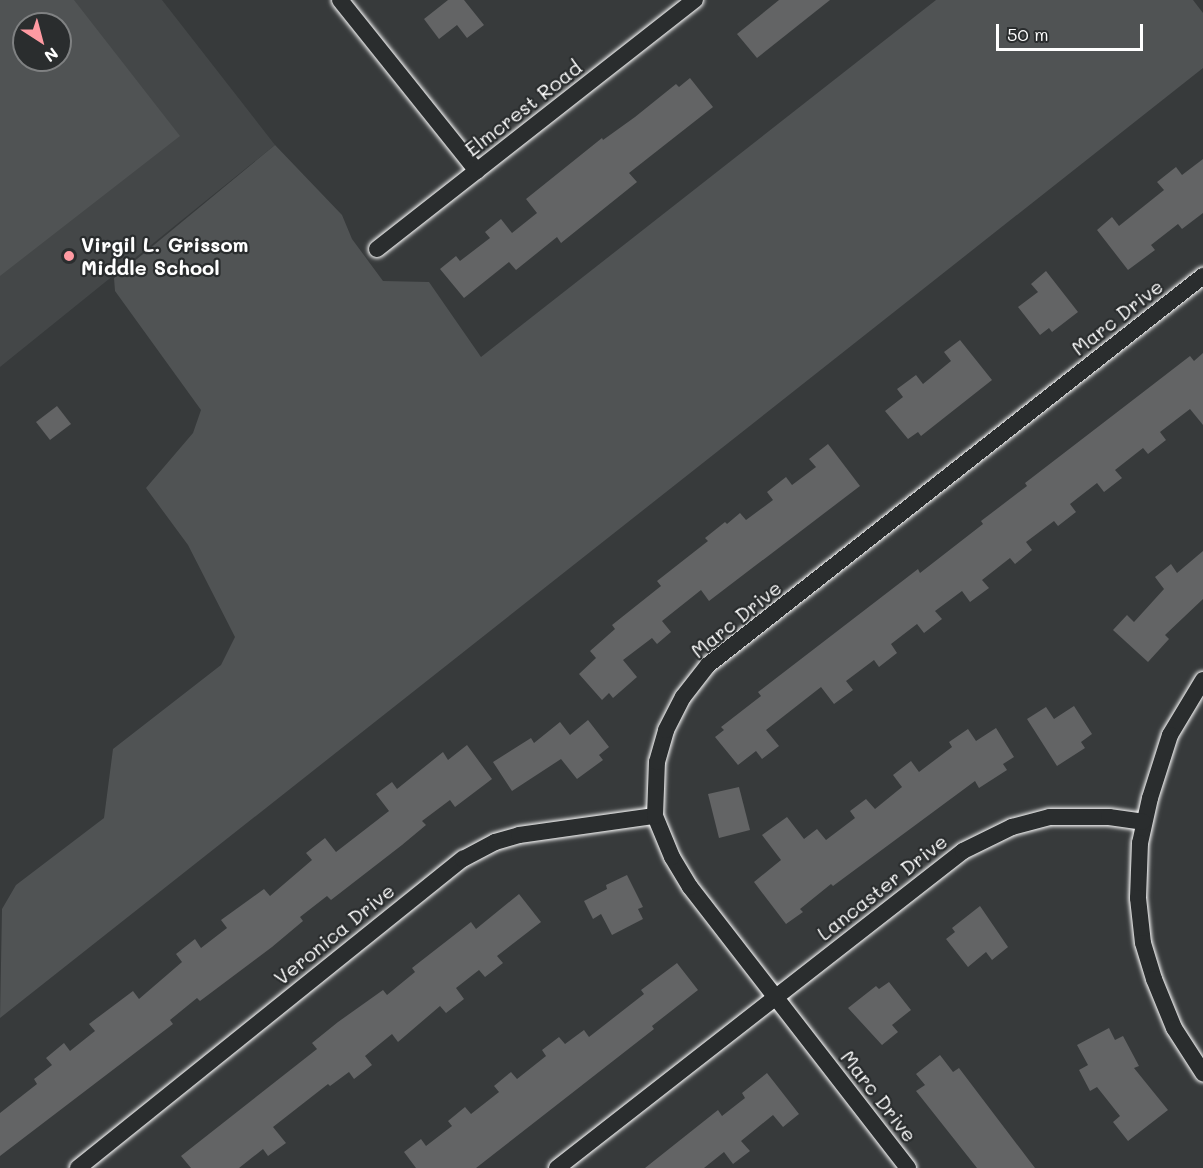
<!DOCTYPE html>
<html>
<head>
<meta charset="utf-8">
<style>
	body { margin:0 }
	#map { position:relative; width:1203px; height:1168px; overflow:hidden; background:#373a3b; font-family:Mali,sans-serif }
	div>[style] { position:absolute }
	[style*='--x'] { left:calc(var(--x)*1px); top:calc(var(--y)*1px); width:calc(var(--w)*1px); rotate:calc(var(--a)*1deg) }
	.built>* { inset:0; background:#444748 }
	.green>* { inset:0; background:#505354 }
	.building>* { inset:0; background:#636465 }
	.roads { filter:drop-shadow(0 0 2px #fff) drop-shadow(0 0 2px #fff) }
	.street>* { height:16px; margin:-8px; padding:0 8px; transform-origin:8px; border-radius:8px; background:#2a2d2e }
	.dots>* { width:16px; height:16px; translate:-50% -50%; box-sizing:border-box; border:3px solid #2a2d2e; border-radius:50% }
	span { translate:-50% -50%; white-space:nowrap; text-align:center; line-height:1.15; -webkit-text-stroke:4.5px #2a2d2e; paint-order:stroke }
	.street-label { font-size:20px; color:#fff }
	.poi-label { font-size:20px; color:#fff; font-weight:700 }
	.left { translate:0 -50%; text-align:left }
	.north { position:absolute; left:12px; top:12px; width:60px; height:60px; box-sizing:border-box; background:#2a2d2e; border:2px solid #7f8182; border-radius:50%; rotate:144deg; font-size:16px; font-weight:700; line-height:24px; text-align:center; color:#fff }
	.north::after { content:''; display:block; margin:auto; width:21px; height:27px; background:#ff9aa2; clip-path:polygon(50% 0,100% 100%,50% 72%,0 100%) }
	.scale { position:absolute; left:996px; top:24px; width:147px; height:27px; box-sizing:border-box; border:3px solid #fff; border-top:0; padding-left:8px; font-size:18px; line-height:21px; white-space:nowrap; color:#fff; -webkit-text-stroke:4px #2a2d2e; paint-order:stroke }
</style>
</head>
<body>
<div id="map">
	<div class="built">
		<i style="clip-path:polygon(evenodd,0 0,162px 0,275px 145px,0 367px,0 0,24px 24px,60px 24px,60px 60px,24px 60px,24px 24px)"></i>
	</div>
	<div class="green">
		<i style="clip-path:polygon(evenodd,0 0,74px 0,180px 136px,0 276px,0 0,24px 24px,60px 24px,60px 60px,24px 60px,24px 24px)"></i>
		<i style="clip-path:polygon(936px 0,1193px 0,1203px 13px,1203px 68px,0 1018px,2px 909px,16px 885px,104px 818px,113px 749px,221px 665px,235px 637px,188px 545px,146px 488px,193px 433px,201px 410px,115px 291px,114px 278px,275px 145px,342px 215px,352px 239px,383px 281px,429px 282px,481px 357px)"></i>
	</div>
	<div class="building">
		<i style="clip-path:polygon(448px 0,464px 0,484px 25px,467px 38px,457px 25px,439px 39px,424px 19px)"></i>
		<i style="clip-path:polygon(779px 0,830px 0,757px 58px,737px 34px)"></i>
		<i style="clip-path:polygon(690px 78px,713px 107px,629px 173px,637px 182px,561px 243px,557px 237px,516px 270px,509px 262px,464px 298px,440px 269px,456px 256px,460px 261px,490px 238px,485px 232px,501px 219px,512px 233px,537px 213px,526px 199px,602px 138px,603px 140px,635px 117px,676px 84px,679px 87px)"></i>
		<i style="clip-path:polygon(1203px 159px,1203px 213px,1182px 229px,1178px 224px,1151px 245px,1155px 250px,1128px 270px,1097px 230px,1112px 217px,1119px 226px,1164px 190px,1157px 182px,1176px 167px,1182px 175px)"></i>
		<i style="clip-path:polygon(1046px 271px,1078px 312px,1052px 332px,1049px 328px,1040px 335px,1018px 307px,1038px 292px,1031px 284px)"></i>
		<i style="clip-path:polygon(960px 340px,992px 380px,921px 436px,918px 432px,908px 439px,885px 411px,903px 397px,897px 389px,916px 375px,923px 384px,951px 361px,944px 352px)"></i>
		<i style="clip-path:polygon(1203px 353px,1203px 425px,1190px 409px,1160px 432px,1166px 440px,1148px 454px,1143px 448px,1115px 470px,1122px 478px,1104px 492px,1097px 483px,1070px 504px,1076px 512px,1058px 526px,1054px 521px,1026px 542px,1032px 550px,1015px 564px,1010px 558px,982px 580px,989px 588px,970px 602px,962px 591px,935px 611px,942px 619px,924px 633px,917px 624px,891px 644px,897px 653px,879px 667px,874px 660px,846px 681px,853px 690px,834px 704px,821px 687px,766px 730px,779px 746px,762px 759px,756px 751px,738px 765px,715px 737px,724px 730px,721px 727px,761px 696px,758px 692px,918px 569px,920px 573px,983px 524px,981px 521px,1027px 486px,1025px 483px,1142px 393px,1190px 356px,1194px 361px)"></i>
		<i style="clip-path:polygon(57px 406px,71px 424px,50px 440px,36px 422px)"></i>
		<i style="clip-path:polygon(828px 444px,860px 486px,709px 601px,701px 590px,662px 621px,671px 632px,657px 644px,652px 638px,623px 660px,637px 677px,613px 698px,609px 693px,602px 700px,579px 674px,596px 658px,590px 651px,615px 629px,612px 625px,661px 586px,657px 581px,708px 541px,705px 538px,725px 522px,727px 524px,740px 513px,746px 520px,773px 500px,767px 492px,786px 477px,792px 485px,816px 467px,809px 459px)"></i>
		<i style="clip-path:polygon(1203px 551px,1203px 599px,1165px 635px,1169px 639px,1148px 662px,1113px 630px,1127px 615px,1134px 622px,1164px 589px,1155px 577px,1171px 564px,1177px 573px)"></i>
		<i style="clip-path:polygon(1074px 706px,1092px 734px,1081px 742px,1085px 748px,1057px 766px,1027px 719px,1046px 707px,1054px 719px)"></i>
		<i style="clip-path:polygon(588px 720px,609px 747px,599px 755px,603px 760px,577px 779px,561px 759px,512px 791px,493px 762px,531px 738px,534px 743px,560px 722px,570px 735px)"></i>
		<i style="clip-path:polygon(996px 728px,1014px 757px,1003px 764px,1007px 770px,979px 788px,975px 781px,833px 886px,831px 884px,800px 909px,803px 912px,786px 924px,754px 882px,781px 860px,762px 835px,787px 817px,804px 839px,817px 829px,826px 840px,855px 818px,850px 811px,866px 799px,875px 809px,902px 787px,893px 775px,911px 761px,919px 772px,952px 747px,949px 742px,968px 729px,976px 741px)"></i>
		<i style="clip-path:polygon(467px 745px,492px 779px,455px 807px,450px 800px,422px 821px,426px 825px,402px 845px,331px 900px,327px 896px,300px 917px,303px 921px,272px 947px,200px 1001px,197px 998px,170px 1020px,173px 1024px,0 1156px,0 1113px,37px 1084px,34px 1079px,52px 1065px,46px 1058px,64px 1043px,70px 1051px,95px 1031px,89px 1024px,133px 991px,139px 999px,182px 962px,176px 954px,195px 939px,201px 948px,227px 928px,221px 920px,264px 889px,270px 896px,312px 860px,306px 853px,325px 838px,336px 852px,389px 811px,376px 794px,392px 782px,397px 789px,443px 752px,448px 760px)"></i>
		<i style="clip-path:polygon(739px 787px,750px 830px,719px 838px,708px 794px)"></i>
		<i style="clip-path:polygon(627px 875px,643px 907px,638px 909px,643px 919px,612px 935px,601px 914px,593px 919px,584px 901px,607px 889px,606px 885px)"></i>
		<i style="clip-path:polygon(519px 894px,541px 922px,497px 956px,503px 963px,485px 977px,479px 970px,456px 988px,464px 999px,446px 1013px,440px 1006px,398px 1042px,392px 1034px,365px 1056px,372px 1065px,354px 1079px,349px 1072px,330px 1086px,328px 1084px,273px 1127px,286px 1143px,268px 1156px,263px 1149px,239px 1168px,191px 1168px,181px 1156px,317px 1049px,312px 1043px,338px 1022px,383px 990px,387px 995px,415px 972px,412px 968px,471px 922px,476px 929px)"></i>
		<i style="clip-path:polygon(980px 906px,1008px 947px,992px 960px,986px 952px,968px 967px,946px 939px,955px 932px,952px 928px)"></i>
		<i style="clip-path:polygon(677px 963px,698px 990px,652px 1026px,654px 1029px,476px 1168px,416px 1168px,404px 1152px,421px 1139px,426px 1146px,452px 1126px,448px 1121px,465px 1107px,471px 1114px,499px 1092px,494px 1086px,511px 1072px,517px 1079px,546px 1056px,542px 1050px,559px 1037px,565px 1044px,584px 1030px,589px 1037px,644px 994px,641px 990px)"></i>
		<i style="clip-path:polygon(889px 982px,911px 1010px,892px 1025px,898px 1032px,882px 1045px,848px 1008px,876px 986px,879px 989px)"></i>
		<i style="clip-path:polygon(1109px 1028px,1115px 1040px,1123px 1036px,1139px 1066px,1134px 1068px,1168px 1110px,1128px 1141px,1113px 1122px,1120px 1116px,1097px 1087px,1090px 1091px,1079px 1070px,1088px 1065px,1077px 1045px)"></i>
		<i style="clip-path:polygon(940px 1055px,953px 1072px,959px 1068px,1035px 1168px,977px 1168px,916px 1091px,925px 1085px,916px 1074px)"></i>
		<i style="clip-path:polygon(767px 1073px,799px 1114px,783px 1127px,773px 1115px,741px 1141px,750px 1151px,733px 1164px,724px 1152px,704px 1168px,645px 1168px,718px 1110px,722px 1116px,745px 1098px,742px 1093px)"></i>
	</div>
	<div class="roads">
		<div class="street">
			<i style="--x:340;--y:0;--w:219;--a:51.3"></i>
			<i style="--x:377;--y:249;--w:404;--a:-38.1"></i>
			<i style="--x:1203;--y:680;--w:64;--a:121"></i>
			<i style="--x:1170;--y:735;--w:66;--a:107.6"></i>
			<i style="--x:1150;--y:798;--w:46;--a:102.5"></i>
			<i style="--x:1140;--y:843;--w:55;--a:92.1"></i>
			<i style="--x:1138;--y:898;--w:45;--a:83.7"></i>
			<i style="--x:1143;--y:943;--w:38;--a:73"></i>
			<i style="--x:1154;--y:979;--w:53;--a:67.8"></i>
			<i style="--x:1174;--y:1028;--w:54;--a:57.2"></i>
			<i style="--x:78;--y:1168;--w:494;--a:-38.8"></i>
			<i style="--x:463;--y:859;--w:36;--a:-28"></i>
			<i style="--x:495;--y:842;--w:25;--a:-16"></i>
			<i style="--x:519;--y:835;--w:137;--a:-8"></i>
			<i style="--x:557;--y:1168;--w:515;--a:-37.98"></i>
			<i style="--x:963;--y:851;--w:55;--a:-26.1"></i>
			<i style="--x:1012;--y:827;--w:39;--a:-15"></i>
			<i style="--x:1050;--y:817;--w:59;--a:0"></i>
			<i style="--x:1109;--y:817;--w:34;--a:8"></i>
			<i style="--x:908;--y:1168;--w:356;--a:-127.8"></i>
			<i style="--x:690;--y:887;--w:35;--a:-121"></i>
			<i style="--x:672;--y:857;--w:44;--a:-112.5"></i>
			<i style="--x:655;--y:816;--w:54;--a:-87.9"></i>
			<i style="--x:657;--y:762;--w:33;--a:-74"></i>
			<i style="--x:666;--y:730;--w:37;--a:-63"></i>
			<i style="--x:683;--y:697;--w:41;--a:-52"></i>
			<i style="--x:708;--y:665;--w:630;--a:-38.16"></i>
		</div>
	</div>
	<div class="dots">
		<i style="left:69px;top:256px;background:#ff9aa2"></i>
	</div>
	<div class="street-label">
		<span style="left:523px;top:108px;rotate:-38deg">Elmcrest Road</span>
		<span style="left:1117px;top:317px;rotate:-38deg">Marc Drive</span>
		<span style="left:736px;top:619px;rotate:-39deg">Marc Drive</span>
		<span style="left:882px;top:887px;rotate:-38deg">Lancaster Drive</span>
		<span style="left:334px;top:934px;rotate:-39deg">Veronica Drive</span>
		<span style="left:879px;top:1096px;rotate:52deg">Marc Drive</span>
	</div>
	<div class="poi-label">
		<span class="left" style="left:81px;top:256px">Virgil L. Grissom<br>Middle School</span>
	</div>
	<div class="north">N</div>
	<div class="scale">50 m</div>
</div>
</body>
</html>
